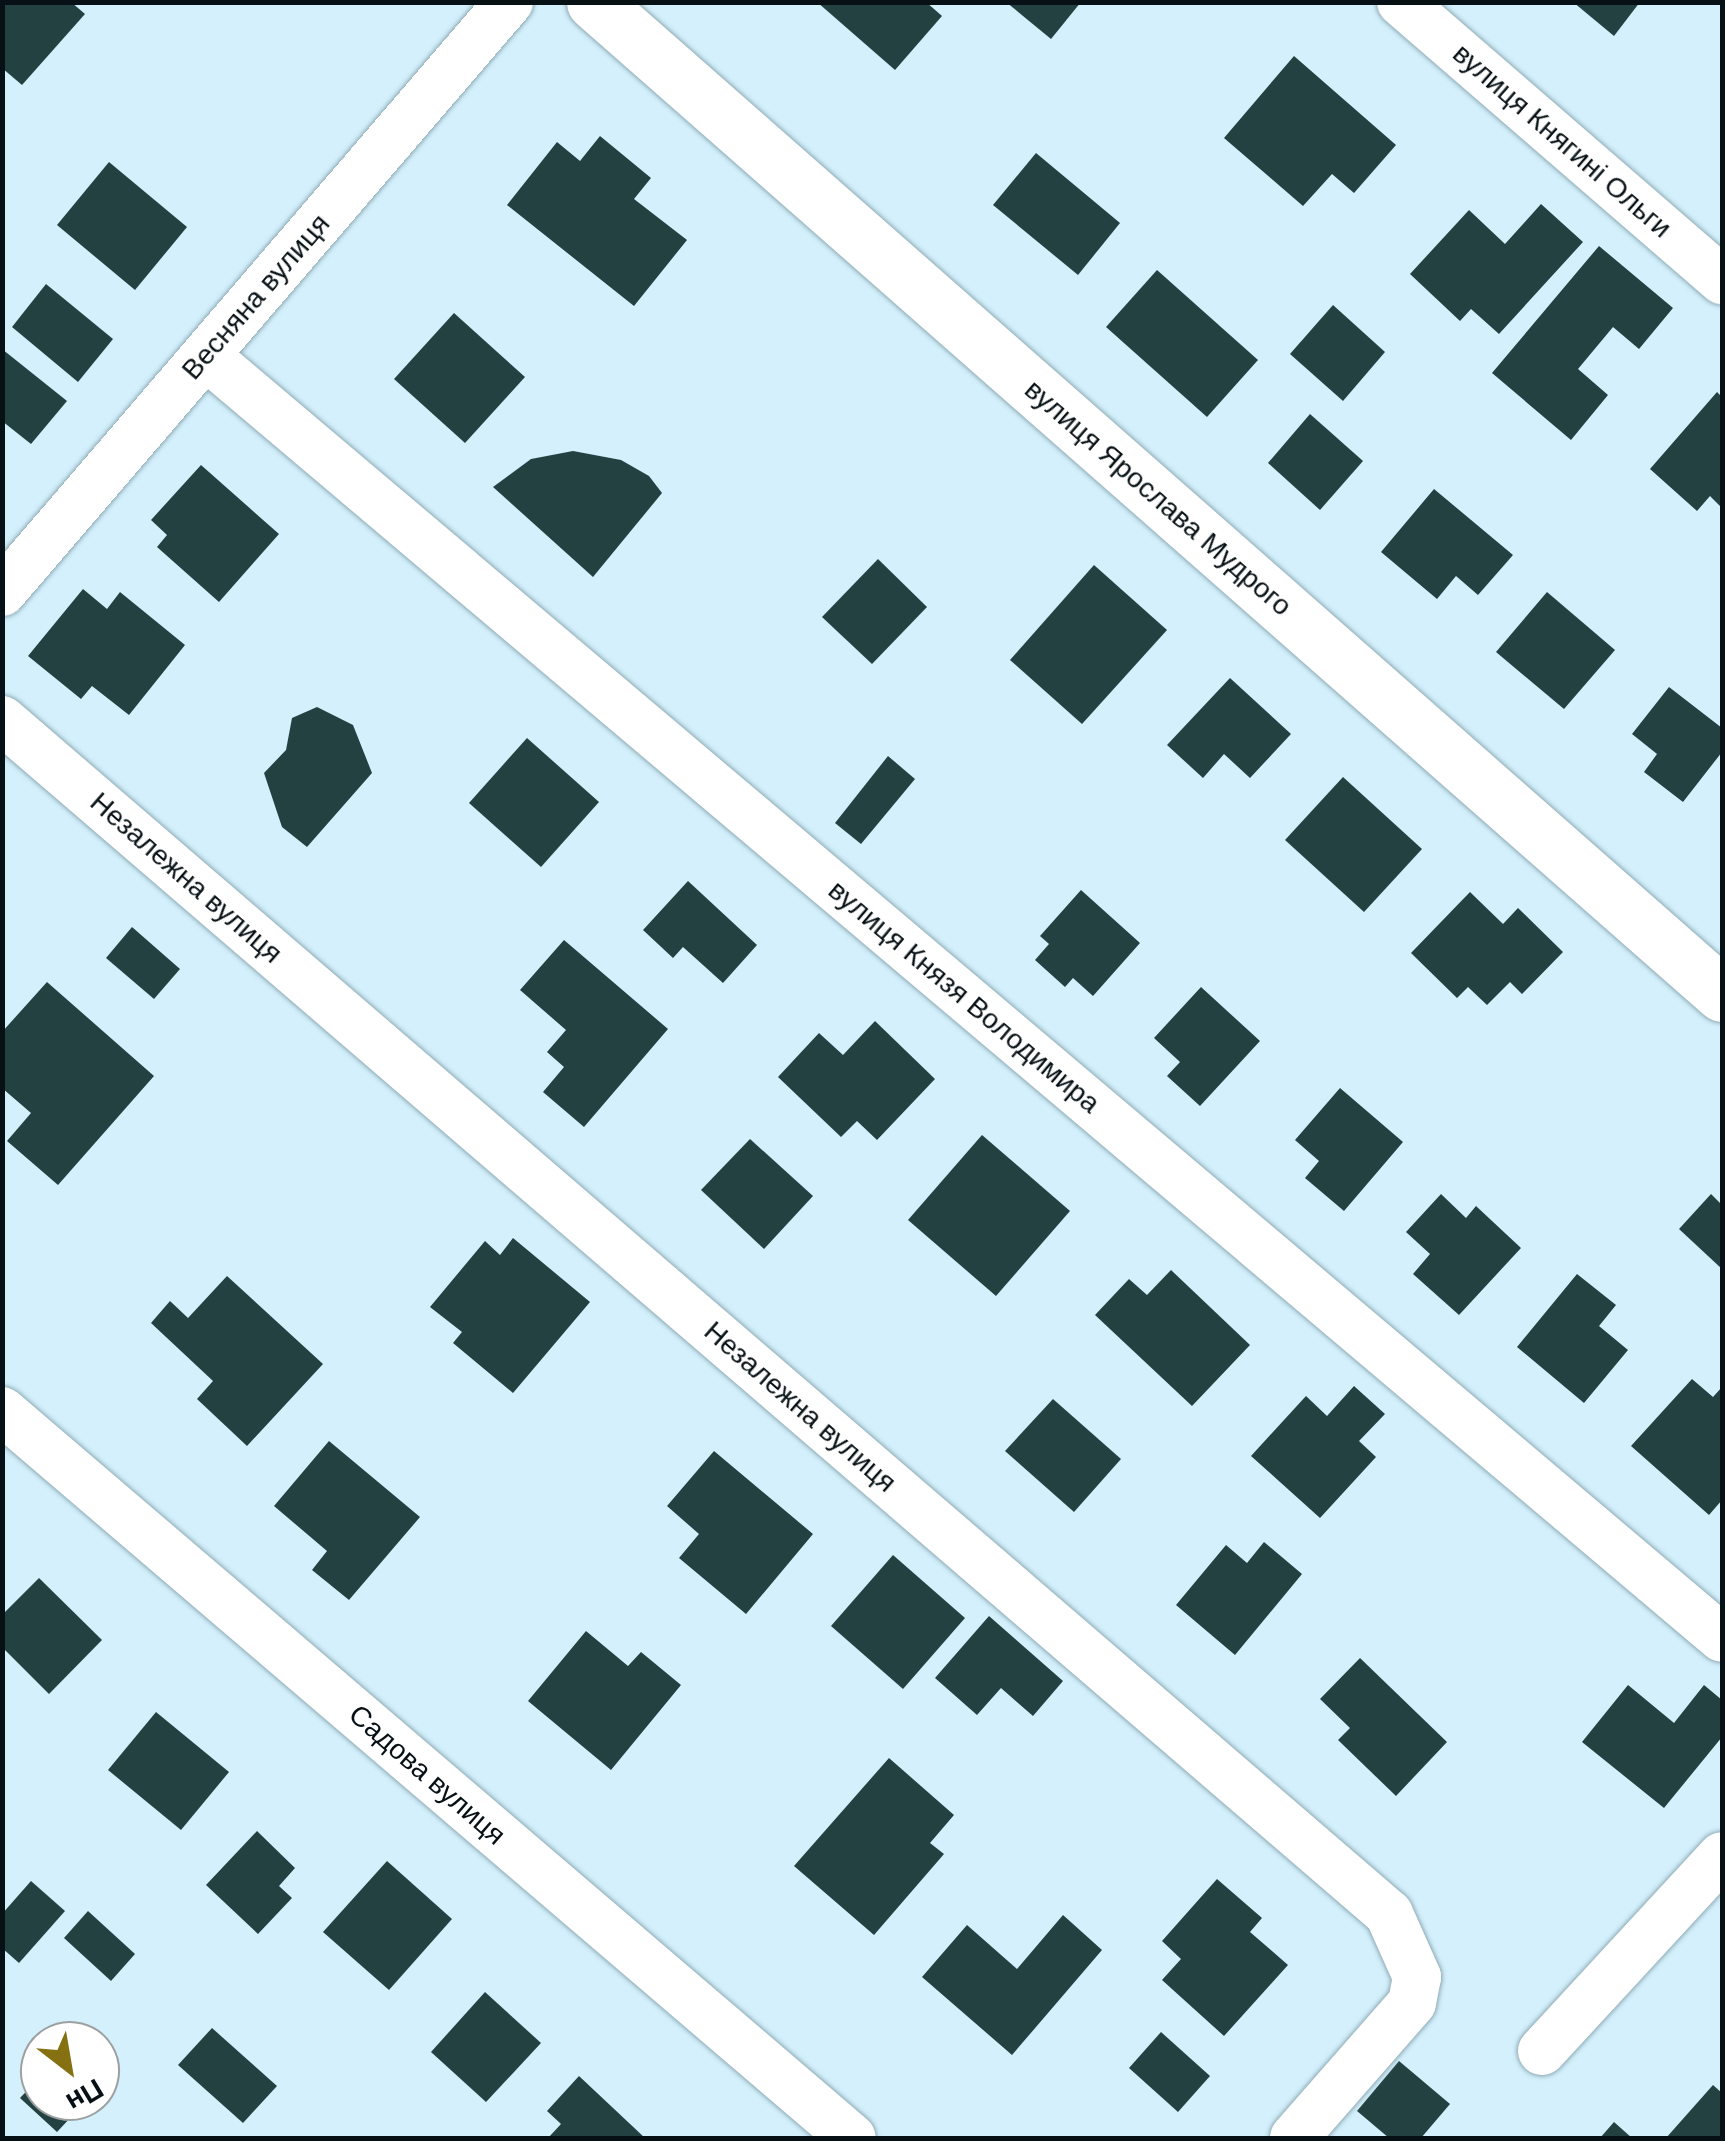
<!DOCTYPE html>
<html>
<head>
<meta charset="utf-8">
<style>
	body { margin:0 }
	#map { position:relative; width:1725px; height:2141px; overflow:hidden; background:#d3f0fc; font-family:"DM Sans",sans-serif }
	div>[style] { position:absolute }
	[style*='--x'] { left:calc(var(--x)*1px); top:calc(var(--y)*1px); width:calc(var(--w)*1px); rotate:calc(var(--a)*1deg) }
	.building>* { inset:0; background:#244142 }
	.roads { filter:drop-shadow(0 0 2px #8fabb6) drop-shadow(0 0 2px #8fabb6) }
	.minor>* { height:48px; margin:-24px; padding:0 24px; transform-origin:24px; border-radius:24px; background:#fff }
	.secondary>* { height:55px; margin:-27.5px; padding:0 27.5px; transform-origin:27.5px; border-radius:27.5px; background:#fff }
	span { translate:-50% -50%; white-space:nowrap; text-align:center; line-height:1.15; -webkit-text-stroke:10px #fff; paint-order:stroke }
	.street-label { font-size:28px; color:#071115 }
	.frame { position:absolute; inset:0; border:5px solid #071115; pointer-events:none }
	.north { position:absolute; left:20px; top:2021px; width:100px; height:100px; box-sizing:border-box; background:#fff; border:2px solid #9ca0a1; border-radius:50%; rotate:149deg; font-size:28px; font-weight:700; line-height:40px; text-align:center; color:#071115 }
	.north::after { content:''; display:block; margin:auto; width:35px; height:45px; background:#857112; clip-path:polygon(50% 0,100% 100%,50% 72%,0 100%) }
</style>
</head>
<body>
<div id="map">
	<div class="building">
		<i style="clip-path:polygon(2px 2px,71px 2px,85px 14px,22px 85px,2px 68px)"></i>
		<i style="clip-path:polygon(817px 2px,926px 2px,942px 16px,895px 70px)"></i>
		<i style="clip-path:polygon(1006px 2px,1081px 2px,1051px 39px)"></i>
		<i style="clip-path:polygon(1573px 2px,1640px 2px,1614px 36px)"></i>
		<i style="clip-path:polygon(1294px 56px,1396px 145px,1354px 193px,1332px 174px,1303px 206px,1224px 138px)"></i>
		<i style="clip-path:polygon(600px 136px,651px 178px,634px 199px,687px 240px,634px 306px,507px 205px,557px 142px,580px 161px)"></i>
		<i style="clip-path:polygon(1036px 153px,1120px 223px,1078px 275px,993px 205px)"></i>
		<i style="clip-path:polygon(109px 162px,187px 227px,135px 290px,57px 225px)"></i>
		<i style="clip-path:polygon(1541px 204px,1583px 242px,1499px 334px,1471px 309px,1460px 321px,1410px 274px,1469px 210px,1505px 244px)"></i>
		<i style="clip-path:polygon(1599px 246px,1673px 308px,1639px 349px,1613px 327px,1578px 369px,1608px 395px,1571px 440px,1492px 373px)"></i>
		<i style="clip-path:polygon(1157px 270px,1258px 360px,1207px 417px,1106px 327px)"></i>
		<i style="clip-path:polygon(46px 284px,113px 339px,78px 382px,12px 327px)"></i>
		<i style="clip-path:polygon(1333px 305px,1385px 352px,1343px 401px,1290px 354px)"></i>
		<i style="clip-path:polygon(454px 313px,525px 377px,465px 443px,394px 379px)"></i>
		<i style="clip-path:polygon(2px 349px,67px 401px,31px 444px,2px 421px)"></i>
		<i style="clip-path:polygon(1717px 392px,1722px 397px,1722px 508px,1710px 496px,1697px 511px,1650px 469px)"></i>
		<i style="clip-path:polygon(1310px 414px,1363px 461px,1320px 510px,1268px 463px)"></i>
		<i style="clip-path:polygon(573px 451px,621px 460px,649px 476px,662px 493px,593px 577px,493px 487px,531px 459px)"></i>
		<i style="clip-path:polygon(201px 465px,279px 534px,219px 602px,157px 547px,167px 535px,151px 520px)"></i>
		<i style="clip-path:polygon(1434px 489px,1513px 555px,1478px 595px,1456px 576px,1437px 599px,1381px 552px)"></i>
		<i style="clip-path:polygon(878px 559px,927px 607px,872px 664px,822px 617px)"></i>
		<i style="clip-path:polygon(1094px 565px,1167px 630px,1082px 724px,1010px 660px)"></i>
		<i style="clip-path:polygon(83px 589px,107px 609px,120px 592px,185px 645px,129px 715px,92px 686px,81px 699px,28px 656px)"></i>
		<i style="clip-path:polygon(1547px 592px,1615px 650px,1564px 709px,1496px 652px)"></i>
		<i style="clip-path:polygon(1230px 678px,1291px 734px,1250px 778px,1224px 754px,1203px 778px,1167px 745px)"></i>
		<i style="clip-path:polygon(1669px 687px,1722px 728px,1722px 752px,1683px 802px,1644px 772px,1657px 754px,1632px 734px)"></i>
		<i style="clip-path:polygon(317px 707px,353px 725px,372px 773px,307px 847px,282px 827px,264px 773px,286px 750px,292px 718px)"></i>
		<i style="clip-path:polygon(527px 738px,599px 802px,541px 867px,469px 803px)"></i>
		<i style="clip-path:polygon(888px 756px,915px 779px,861px 844px,835px 823px)"></i>
		<i style="clip-path:polygon(1343px 777px,1422px 849px,1364px 912px,1285px 840px)"></i>
		<i style="clip-path:polygon(688px 881px,757px 945px,723px 983px,683px 947px,673px 958px,643px 930px)"></i>
		<i style="clip-path:polygon(1081px 890px,1140px 943px,1093px 996px,1073px 978px,1065px 987px,1035px 960px,1049px 944px,1040px 936px)"></i>
		<i style="clip-path:polygon(1470px 892px,1503px 924px,1518px 908px,1563px 952px,1522px 994px,1510px 982px,1487px 1005px,1468px 987px,1457px 998px,1411px 953px)"></i>
		<i style="clip-path:polygon(132px 927px,180px 969px,154px 999px,106px 958px)"></i>
		<i style="clip-path:polygon(564px 940px,668px 1029px,584px 1127px,543px 1092px,564px 1067px,547px 1052px,566px 1030px,520px 990px)"></i>
		<i style="clip-path:polygon(47px 982px,154px 1076px,58px 1185px,7px 1141px,31px 1113px,2px 1088px,2px 1032px)"></i>
		<i style="clip-path:polygon(1201px 987px,1260px 1041px,1200px 1106px,1167px 1076px,1180px 1062px,1154px 1038px)"></i>
		<i style="clip-path:polygon(875px 1021px,935px 1079px,877px 1140px,857px 1121px,841px 1137px,778px 1077px,819px 1033px,843px 1055px)"></i>
		<i style="clip-path:polygon(1340px 1088px,1403px 1142px,1344px 1211px,1305px 1178px,1319px 1161px,1295px 1140px)"></i>
		<i style="clip-path:polygon(982px 1135px,1070px 1211px,996px 1296px,908px 1220px)"></i>
		<i style="clip-path:polygon(750px 1139px,813px 1196px,764px 1249px,701px 1190px)"></i>
		<i style="clip-path:polygon(1441px 1194px,1466px 1218px,1476px 1206px,1521px 1248px,1459px 1315px,1413px 1274px,1430px 1254px,1406px 1232px)"></i>
		<i style="clip-path:polygon(1711px 1194px,1722px 1205px,1722px 1269px,1679px 1229px)"></i>
		<i style="clip-path:polygon(513px 1238px,590px 1302px,513px 1393px,453px 1343px,462px 1332px,430px 1307px,485px 1241px,500px 1255px)"></i>
		<i style="clip-path:polygon(1171px 1270px,1250px 1345px,1192px 1406px,1095px 1315px,1129px 1279px,1147px 1295px)"></i>
		<i style="clip-path:polygon(1577px 1274px,1616px 1305px,1599px 1326px,1628px 1350px,1584px 1403px,1517px 1347px)"></i>
		<i style="clip-path:polygon(227px 1276px,323px 1364px,247px 1446px,197px 1399px,213px 1381px,151px 1323px,170px 1301px,188px 1318px)"></i>
		<i style="clip-path:polygon(1692px 1379px,1713px 1397px,1722px 1387px,1722px 1500px,1709px 1515px,1631px 1446px)"></i>
		<i style="clip-path:polygon(1354px 1386px,1385px 1414px,1359px 1441px,1376px 1457px,1320px 1518px,1251px 1456px,1306px 1396px,1327px 1416px)"></i>
		<i style="clip-path:polygon(1053px 1399px,1121px 1459px,1074px 1512px,1005px 1451px)"></i>
		<i style="clip-path:polygon(329px 1441px,420px 1517px,349px 1600px,312px 1570px,327px 1551px,274px 1506px)"></i>
		<i style="clip-path:polygon(714px 1451px,813px 1534px,746px 1614px,679px 1558px,699px 1534px,667px 1506px)"></i>
		<i style="clip-path:polygon(1264px 1542px,1302px 1574px,1235px 1655px,1176px 1605px,1226px 1545px,1247px 1563px)"></i>
		<i style="clip-path:polygon(893px 1555px,965px 1618px,903px 1689px,831px 1626px)"></i>
		<i style="clip-path:polygon(39px 1578px,102px 1640px,49px 1694px,2px 1647px,2px 1615px)"></i>
		<i style="clip-path:polygon(989px 1616px,1063px 1681px,1033px 1716px,1001px 1688px,977px 1715px,935px 1678px)"></i>
		<i style="clip-path:polygon(586px 1631px,628px 1666px,641px 1652px,681px 1685px,611px 1770px,528px 1701px)"></i>
		<i style="clip-path:polygon(1360px 1658px,1447px 1742px,1396px 1796px,1338px 1740px,1350px 1728px,1320px 1699px)"></i>
		<i style="clip-path:polygon(1628px 1685px,1674px 1723px,1704px 1685px,1722px 1700px,1722px 1737px,1664px 1808px,1582px 1742px)"></i>
		<i style="clip-path:polygon(156px 1712px,229px 1772px,181px 1830px,108px 1770px)"></i>
		<i style="clip-path:polygon(889px 1758px,954px 1815px,930px 1843px,944px 1854px,874px 1935px,794px 1866px)"></i>
		<i style="clip-path:polygon(257px 1831px,295px 1868px,279px 1886px,292px 1898px,258px 1934px,206px 1885px)"></i>
		<i style="clip-path:polygon(387px 1861px,452px 1919px,389px 1990px,323px 1932px)"></i>
		<i style="clip-path:polygon(1217px 1879px,1262px 1918px,1250px 1932px,1288px 1965px,1224px 2036px,1162px 1980px,1181px 1959px,1162px 1941px)"></i>
		<i style="clip-path:polygon(31px 1881px,65px 1911px,19px 1963px,2px 1948px,2px 1914px)"></i>
		<i style="clip-path:polygon(88px 1911px,135px 1954px,111px 1981px,64px 1938px)"></i>
		<i style="clip-path:polygon(1063px 1915px,1102px 1950px,1012px 2055px,922px 1977px,967px 1925px,1017px 1969px)"></i>
		<i style="clip-path:polygon(485px 1992px,541px 2043px,486px 2102px,431px 2052px)"></i>
		<i style="clip-path:polygon(212px 2028px,277px 2086px,243px 2123px,178px 2065px)"></i>
		<i style="clip-path:polygon(1161px 2032px,1210px 2076px,1178px 2112px,1129px 2068px)"></i>
		<i style="clip-path:polygon(100px 2053px,116px 2068px,100px 2085px)"></i>
		<i style="clip-path:polygon(1399px 2061px,1450px 2104px,1421px 2138px,1389px 2138px,1357px 2111px)"></i>
		<i style="clip-path:polygon(579px 2076px,645px 2138px,548px 2138px,561px 2124px,547px 2111px)"></i>
		<i style="clip-path:polygon(40px 2077px,40px 2101px,86px 2101px,57px 2132px,20px 2098px)"></i>
		<i style="clip-path:polygon(1713px 2085px,1722px 2093px,1722px 2138px,1666px 2138px)"></i>
		<i style="clip-path:polygon(1614px 2122px,1632px 2138px,1600px 2138px)"></i>
	</div>
	<div class="roads">
		<div class="minor">
			<i style="--x:1401;--y:2;--w:425;--a:40.9"></i>
			<i style="--x:206;--y:356;--w:1985;--a:40.22"></i>
			<i style="--x:2;--y:592;--w:778;--a:-49.33"></i>
			<i style="--x:2;--y:720;--w:1830;--a:40.72"></i>
			<i style="--x:1389;--y:1914;--w:69;--a:66"></i>
			<i style="--x:1417;--y:1977;--w:26;--a:101"></i>
			<i style="--x:1412;--y:2003;--w:179;--a:131.2"></i>
			<i style="--x:2;--y:1411;--w:1118;--a:40.54"></i>
			<i style="--x:1542;--y:2051;--w:265;--a:-47.3"></i>
		</div>
		<div class="secondary">
			<i style="--x:594;--y:2;--w:1502;--a:41.33"></i>
		</div>
	</div>
	<div class="street-label">
		<span style="left:1562px;top:141px;rotate:41deg">вулиця Княгині Ольги</span>
		<span style="left:256px;top:297px;rotate:-49deg">Весняна вулиця</span>
		<span style="left:1158px;top:498px;rotate:41deg">вулиця Ярослава Мудрого</span>
		<span style="left:186px;top:878px;rotate:41deg">Незалежна вулиця</span>
		<span style="left:964px;top:997px;rotate:40deg">вулиця Князя Володимира</span>
		<span style="left:800px;top:1407px;rotate:41deg">Незалежна вулиця</span>
		<span style="left:427px;top:1775px;rotate:41deg">Садова вулиця</span>
	</div>
	<div class="frame"></div>
	<div class="north">Пн</div>
</div>
</body>
</html>
